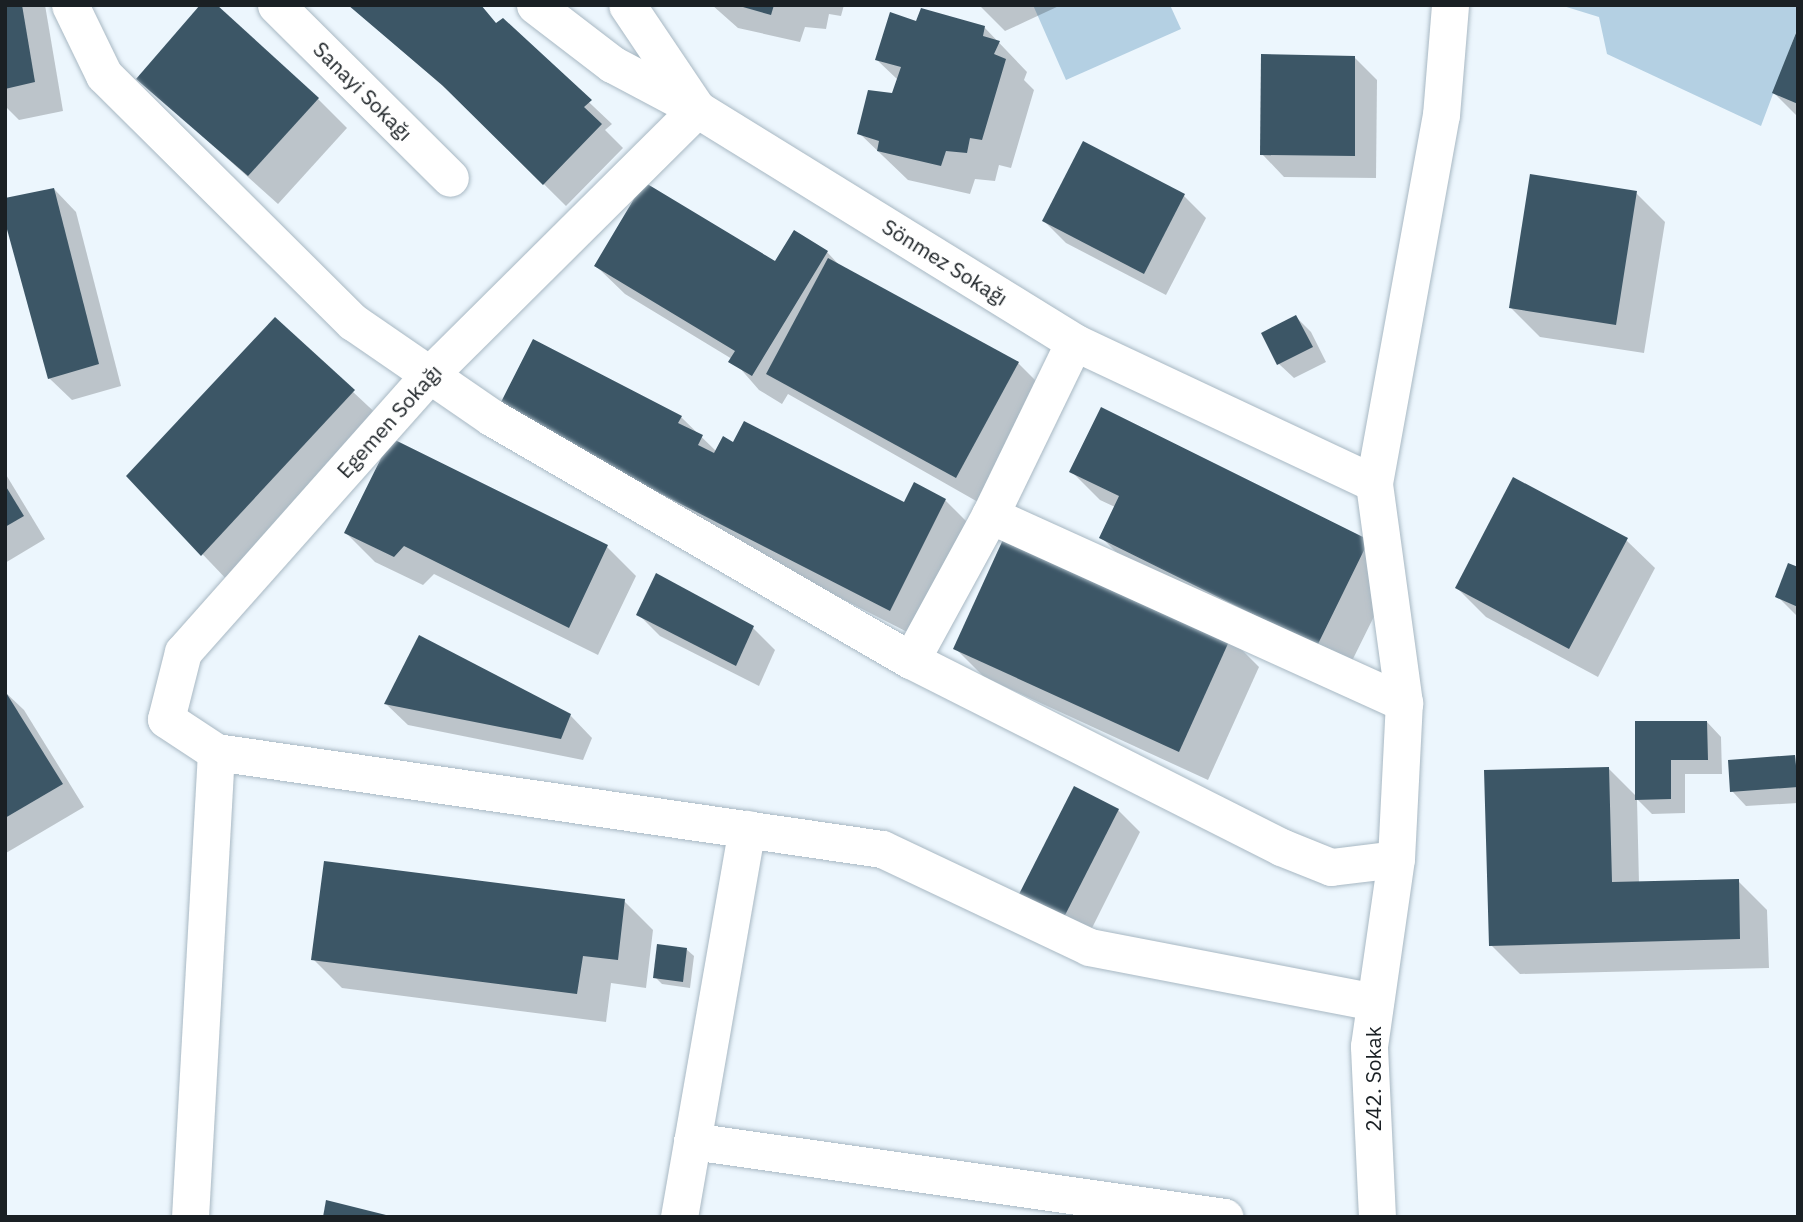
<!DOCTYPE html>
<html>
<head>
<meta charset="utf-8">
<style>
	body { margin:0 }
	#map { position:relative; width:1803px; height:1222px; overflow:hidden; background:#ecf6fd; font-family:"IBM Plex Sans",sans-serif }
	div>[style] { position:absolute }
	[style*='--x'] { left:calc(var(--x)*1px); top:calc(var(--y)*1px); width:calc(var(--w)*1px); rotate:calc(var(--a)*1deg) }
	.green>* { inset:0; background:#b4d0e3 }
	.shadow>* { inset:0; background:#0003 }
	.building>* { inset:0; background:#3c5666 }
	.roads { filter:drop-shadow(0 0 2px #a8b8c3) drop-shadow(0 0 2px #a8b8c3) }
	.minor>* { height:37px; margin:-18.5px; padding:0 18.5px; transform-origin:18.5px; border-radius:18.5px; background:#fff }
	span { translate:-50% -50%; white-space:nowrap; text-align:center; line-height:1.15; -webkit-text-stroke:7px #fff; paint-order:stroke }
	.street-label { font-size:21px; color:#1a2024 }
	.frame { position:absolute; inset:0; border:7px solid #1a2024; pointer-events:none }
</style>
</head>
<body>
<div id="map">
	<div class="green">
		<i style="clip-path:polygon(1033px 5px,1170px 5px,1181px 29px,1066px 80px)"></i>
		<i style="clip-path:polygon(1560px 5px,1798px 5px,1798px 27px,1761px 126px,1607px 54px,1599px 17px)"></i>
	</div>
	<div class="shadow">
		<i style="clip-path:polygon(5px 5px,45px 5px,63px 111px,19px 120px,5px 106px)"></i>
		<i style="clip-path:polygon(349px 5px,498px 26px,503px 21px,612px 124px,605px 130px,623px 148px,566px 206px,459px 100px)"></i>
		<i style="clip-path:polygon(712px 5px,844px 5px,841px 16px,829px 14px,826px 29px,805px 27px,800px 42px,738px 28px)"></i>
		<i style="clip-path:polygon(979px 5px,1061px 5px,1005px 31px)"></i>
		<i style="clip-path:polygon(918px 23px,984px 27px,1027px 72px,1024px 80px,1034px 90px,1011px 168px,999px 165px,995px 181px,975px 179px,970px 194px,908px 180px,859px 133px,893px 95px,898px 80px,877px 60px)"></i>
		<i style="clip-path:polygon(1798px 32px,1798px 117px,1774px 93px)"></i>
		<i style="clip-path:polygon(1354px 57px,1377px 80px,1376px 178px,1284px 177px,1262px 154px)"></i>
		<i style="clip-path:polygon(139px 79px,318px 99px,347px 128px,278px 204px)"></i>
		<i style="clip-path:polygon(1084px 144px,1184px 196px,1206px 218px,1166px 295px,1066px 243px,1044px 221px)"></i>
		<i style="clip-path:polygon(54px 189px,76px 212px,121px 386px,72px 400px,49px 378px)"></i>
		<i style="clip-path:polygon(1636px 193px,1665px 222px,1644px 353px,1540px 337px,1511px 308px)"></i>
		<i style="clip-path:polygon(827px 252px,842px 268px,1018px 363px,1047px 392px,985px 506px,788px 394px,782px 404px,759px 390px,732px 359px,625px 294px,596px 266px,776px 264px)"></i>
		<i style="clip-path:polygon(1296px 317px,1311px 332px,1326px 362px,1294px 378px,1279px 364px)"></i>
		<i style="clip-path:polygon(275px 319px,383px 420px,231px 584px,128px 476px)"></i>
		<i style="clip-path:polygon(681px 417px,717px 452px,905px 505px,945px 500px,974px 529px,919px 638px,528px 439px)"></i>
		<i style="clip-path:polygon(1071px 471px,1368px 541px,1397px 570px,1346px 673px,1130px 566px,1101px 537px,1115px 507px,1100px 500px)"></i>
		<i style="clip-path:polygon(5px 473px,45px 539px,5px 563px)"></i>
		<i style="clip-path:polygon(346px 533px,607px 547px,636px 576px,598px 655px,434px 574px,423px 585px,375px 562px)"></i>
		<i style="clip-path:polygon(1626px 540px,1655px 568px,1598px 677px,1486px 617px,1457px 588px)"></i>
		<i style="clip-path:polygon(1798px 569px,1798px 617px,1777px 596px)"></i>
		<i style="clip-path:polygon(638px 614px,753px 628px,775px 650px,759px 686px,660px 636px)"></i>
		<i style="clip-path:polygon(1230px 638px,1259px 667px,1208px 780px,984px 677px,955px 648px)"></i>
		<i style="clip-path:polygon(5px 692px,24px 710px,84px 807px,6px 853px)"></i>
		<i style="clip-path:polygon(386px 704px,570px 715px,592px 738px,583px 760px,408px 725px)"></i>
		<i style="clip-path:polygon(1707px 722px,1721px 737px,1722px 774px,1685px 774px,1685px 813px,1652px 814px,1637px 799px,1639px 883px,1738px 881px,1767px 910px,1769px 968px,1520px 974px,1491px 945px,1608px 768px,1637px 797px,1636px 723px)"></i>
		<i style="clip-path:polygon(1795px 757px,1798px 803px,1746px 806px,1732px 791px)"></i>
		<i style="clip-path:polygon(1118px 810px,1140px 832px,1083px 946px,1040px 924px)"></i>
		<i style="clip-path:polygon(624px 901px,653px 930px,646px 988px,611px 983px,606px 1022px,342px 988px,313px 959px)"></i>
		<i style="clip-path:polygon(686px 949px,694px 956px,690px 988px,662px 984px,655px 977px)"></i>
	</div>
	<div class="building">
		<i style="clip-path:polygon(5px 5px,22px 5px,35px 82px,5px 89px)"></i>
		<i style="clip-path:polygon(200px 5px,217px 5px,319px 98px,248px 176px,136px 79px)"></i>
		<i style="clip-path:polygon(348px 5px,481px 5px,496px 23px,503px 18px,592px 100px,584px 107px,602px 124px,543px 185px,442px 85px)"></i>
		<i style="clip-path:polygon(736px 5px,774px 5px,771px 15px)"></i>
		<i style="clip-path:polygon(921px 8px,985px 26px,983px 36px,1000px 41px,994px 54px,1006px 59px,982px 140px,970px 138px,967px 153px,946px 151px,941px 166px,877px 151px,879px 141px,857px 134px,868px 90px,892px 93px,901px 67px,875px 60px,890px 12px,916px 21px)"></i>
		<i style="clip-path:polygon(1798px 28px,1798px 104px,1772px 93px)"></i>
		<i style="clip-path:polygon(1261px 54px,1355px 56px,1355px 156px,1260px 155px)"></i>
		<i style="clip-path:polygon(1083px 141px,1185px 194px,1144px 274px,1042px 221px)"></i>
		<i style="clip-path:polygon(1530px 174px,1637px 191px,1616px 325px,1509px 308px)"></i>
		<i style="clip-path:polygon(644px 182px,775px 261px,794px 230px,828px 251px,752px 376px,728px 362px,735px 351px,594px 266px)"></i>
		<i style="clip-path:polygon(54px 188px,99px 364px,48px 379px,5px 222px,5px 198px)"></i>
		<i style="clip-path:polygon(828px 258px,1019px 362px,956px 478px,766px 374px)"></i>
		<i style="clip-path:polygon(1296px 315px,1313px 347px,1277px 365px,1261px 333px)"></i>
		<i style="clip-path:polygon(275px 317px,355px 390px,201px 556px,126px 476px)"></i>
		<i style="clip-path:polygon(533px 339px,682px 416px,678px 423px,703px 435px,698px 445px,714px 453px,723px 436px,733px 442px,744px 421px,904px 502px,914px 482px,946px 499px,890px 611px,497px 410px)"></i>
		<i style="clip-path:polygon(1101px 407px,1369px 540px,1317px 646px,1099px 538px,1119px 496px,1069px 472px)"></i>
		<i style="clip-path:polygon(391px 438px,608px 545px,569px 628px,404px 546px,394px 557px,344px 533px)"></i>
		<i style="clip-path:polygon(1513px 477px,1628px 538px,1569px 649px,1455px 588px)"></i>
		<i style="clip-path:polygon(5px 485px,24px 516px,5px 527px)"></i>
		<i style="clip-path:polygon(1006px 533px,1231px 637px,1179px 752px,953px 649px)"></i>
		<i style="clip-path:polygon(1788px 563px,1798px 567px,1798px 607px,1775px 597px)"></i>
		<i style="clip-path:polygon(656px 573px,754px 626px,736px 666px,636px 615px)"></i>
		<i style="clip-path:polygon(419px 635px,571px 714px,561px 739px,384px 704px)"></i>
		<i style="clip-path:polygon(5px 691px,63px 784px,5px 818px)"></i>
		<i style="clip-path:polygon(1635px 721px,1707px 721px,1708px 760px,1671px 760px,1671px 799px,1635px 800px)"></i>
		<i style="clip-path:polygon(1795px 755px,1798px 787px,1730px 792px,1728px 760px)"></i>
		<i style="clip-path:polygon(1609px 767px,1612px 882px,1739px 879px,1740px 939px,1489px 946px,1484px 770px)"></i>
		<i style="clip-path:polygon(1074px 786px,1119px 809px,1060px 925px,1015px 902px)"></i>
		<i style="clip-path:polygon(324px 861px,625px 899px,618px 960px,583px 956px,577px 994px,311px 960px)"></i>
		<i style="clip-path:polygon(657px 944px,687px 948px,683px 982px,653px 978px)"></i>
		<i style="clip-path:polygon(326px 1200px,390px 1216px,390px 1217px,323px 1217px)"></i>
	</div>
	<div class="roads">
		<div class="minor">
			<i style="--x:70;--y:5;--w:78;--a:64.1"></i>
			<i style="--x:104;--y:75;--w:351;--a:44.8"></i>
			<i style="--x:353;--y:322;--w:168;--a:34.5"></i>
			<i style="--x:491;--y:417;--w:485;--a:30.1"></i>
			<i style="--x:911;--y:660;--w:415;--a:26.8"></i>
			<i style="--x:1281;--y:847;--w:54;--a:21.8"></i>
			<i style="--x:1331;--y:867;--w:65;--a:-7"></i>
			<i style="--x:276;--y:5;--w:245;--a:44.8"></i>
			<i style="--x:535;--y:5;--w:97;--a:37.5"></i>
			<i style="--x:612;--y:64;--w:96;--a:27.9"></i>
			<i style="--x:697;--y:109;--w:443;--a:31.7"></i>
			<i style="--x:1074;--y:342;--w:331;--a:25.2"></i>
			<i style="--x:990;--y:515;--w:455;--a:24.4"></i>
			<i style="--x:911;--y:660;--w:165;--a:-61.4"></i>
			<i style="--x:990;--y:515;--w:192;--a:-64.1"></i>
			<i style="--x:216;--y:752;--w:60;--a:-146.6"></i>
			<i style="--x:166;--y:719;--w:69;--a:-75.8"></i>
			<i style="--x:183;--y:652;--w:370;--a:-48.4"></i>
			<i style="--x:429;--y:375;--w:378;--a:-44.8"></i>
			<i style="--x:697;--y:109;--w:125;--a:-123.9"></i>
			<i style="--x:692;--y:1141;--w:538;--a:8.12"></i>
			<i style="--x:190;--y:1217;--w:466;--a:-86.8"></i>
			<i style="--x:216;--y:752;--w:673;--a:8.29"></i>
			<i style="--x:882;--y:849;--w:229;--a:25.3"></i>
			<i style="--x:1089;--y:947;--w:291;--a:10.9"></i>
			<i style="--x:679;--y:1217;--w:394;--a:-80.1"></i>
			<i style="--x:1377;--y:1217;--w:171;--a:-92.7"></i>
			<i style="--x:1369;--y:1046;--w:189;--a:-81.8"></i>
			<i style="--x:1396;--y:859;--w:156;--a:-87.1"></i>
			<i style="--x:1404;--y:703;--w:222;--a:-97.8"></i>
			<i style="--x:1374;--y:483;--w:374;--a:-79.7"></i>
			<i style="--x:1441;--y:115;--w:110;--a:-85.3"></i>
		</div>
	</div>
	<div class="street-label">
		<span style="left:363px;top:91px;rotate:45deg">Sanayi Sokağı</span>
		<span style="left:945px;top:262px;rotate:32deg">Sönmez Sokağı</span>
		<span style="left:389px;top:421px;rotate:-48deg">Egemen Sokağı</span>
		<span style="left:1373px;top:1079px;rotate:-90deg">242. Sokak</span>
	</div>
	<div class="frame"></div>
</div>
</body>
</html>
